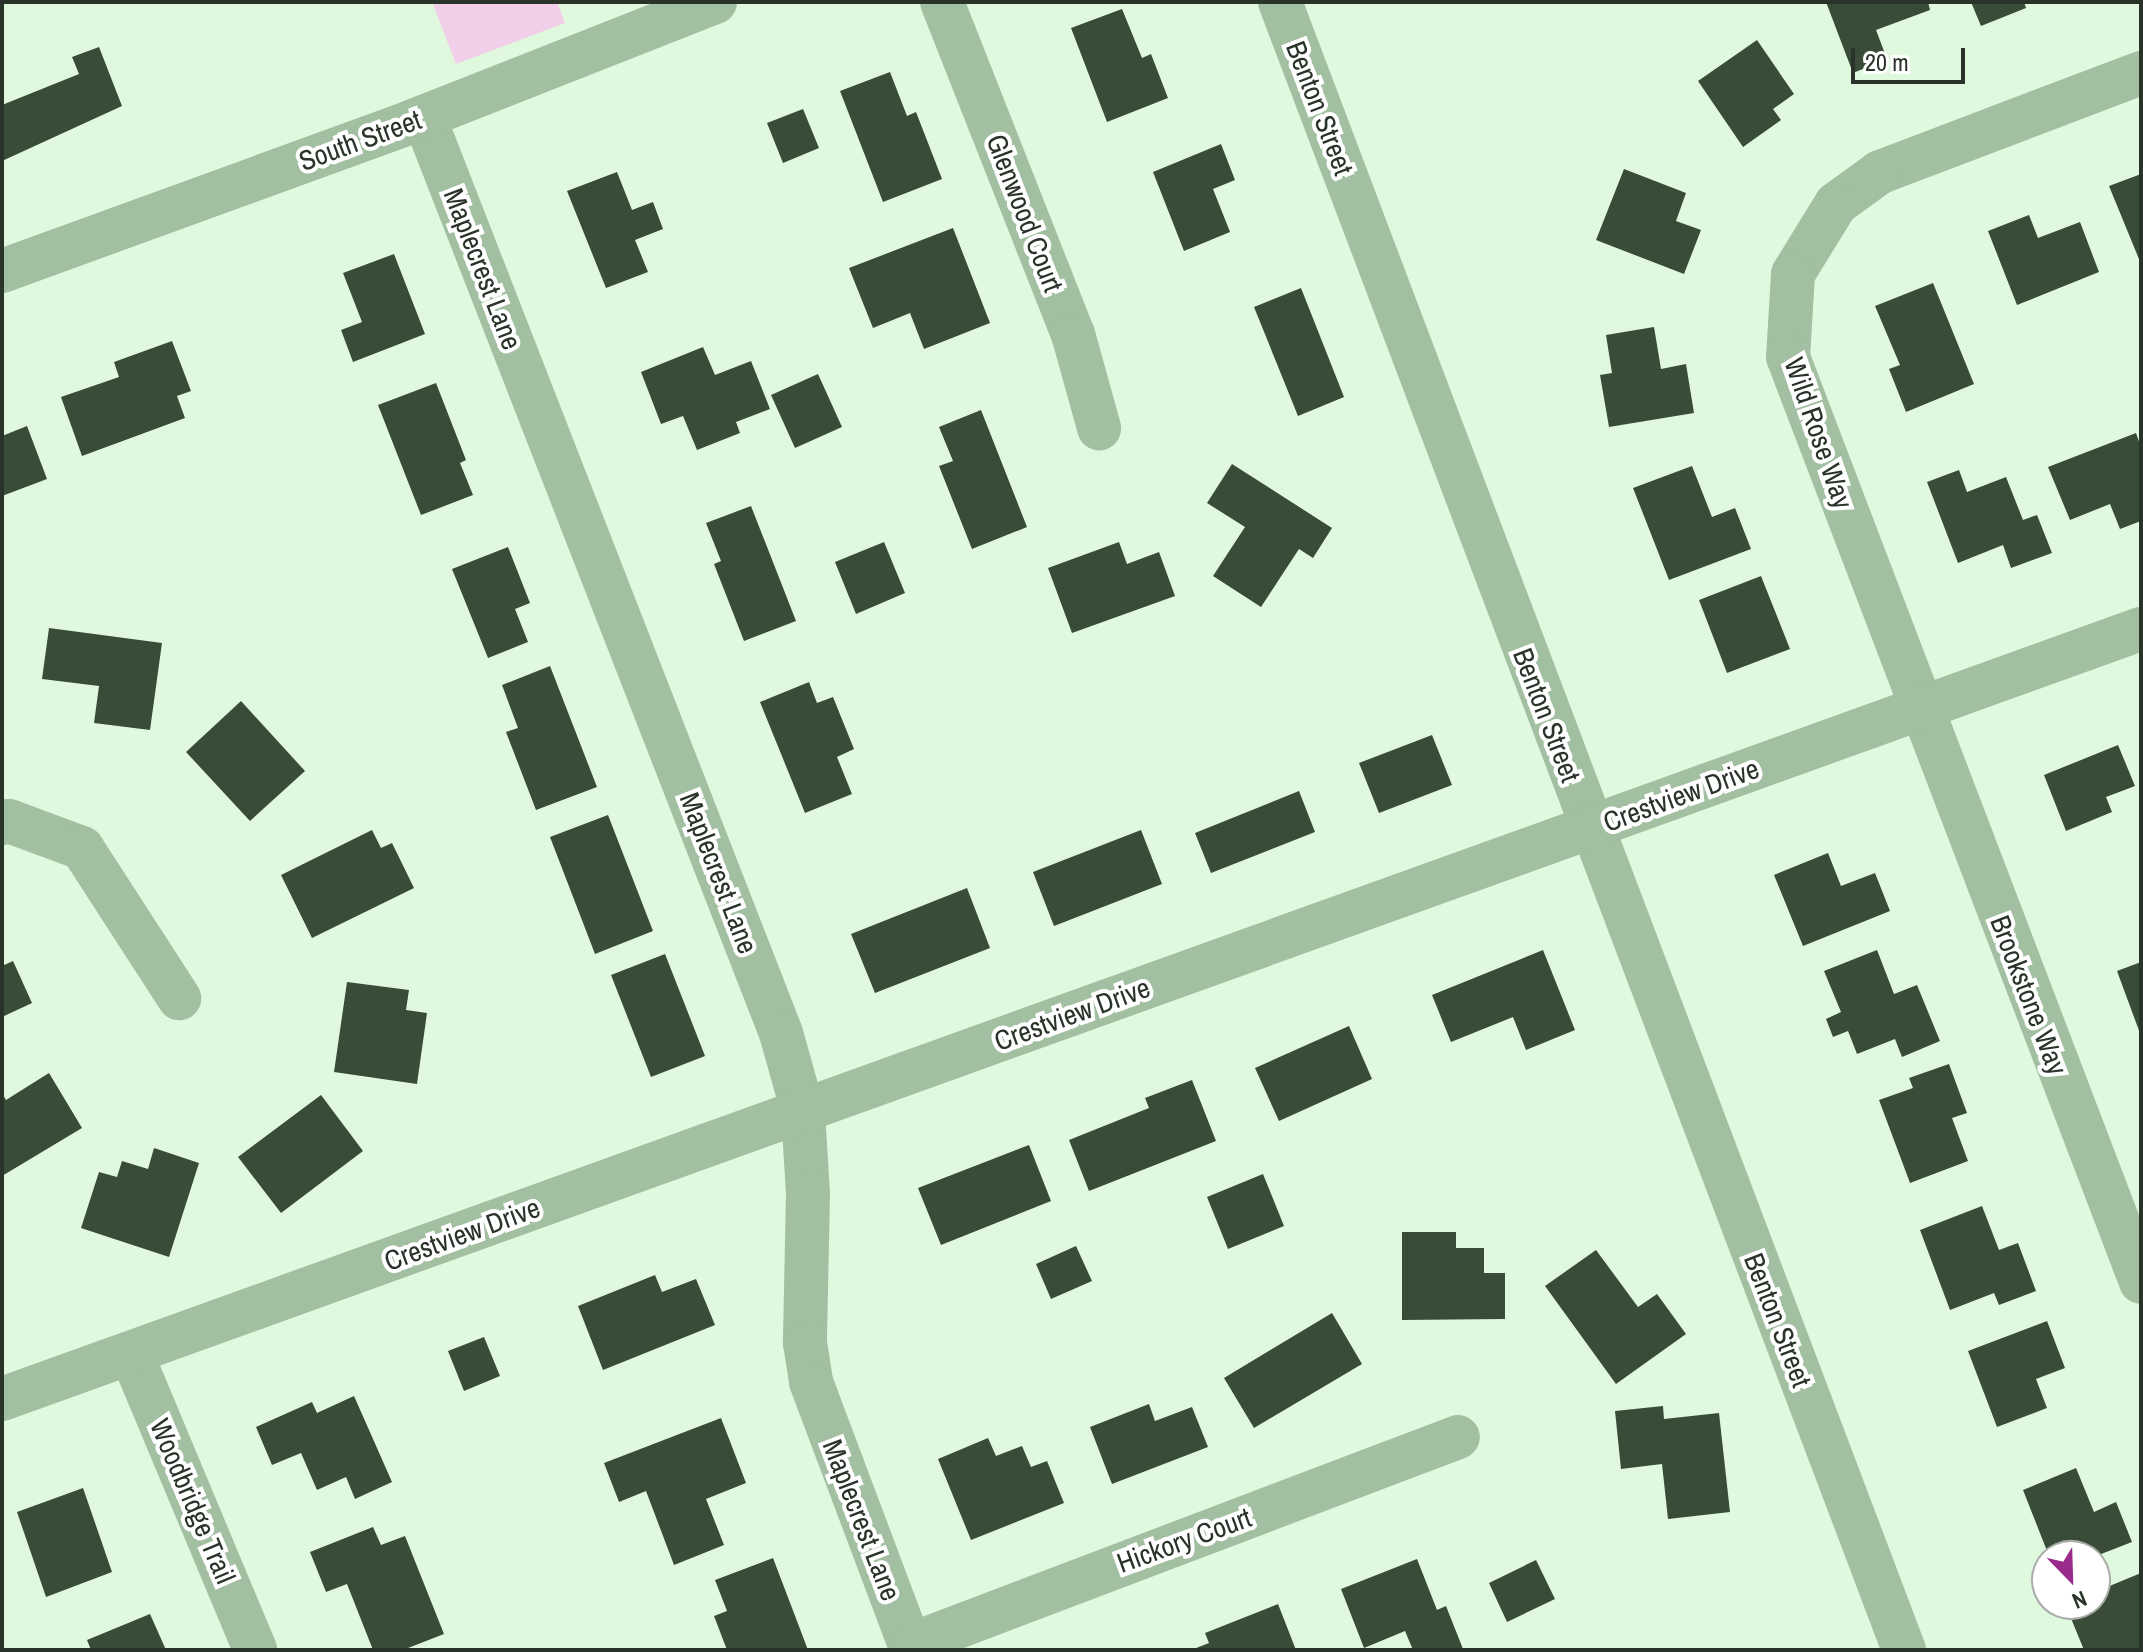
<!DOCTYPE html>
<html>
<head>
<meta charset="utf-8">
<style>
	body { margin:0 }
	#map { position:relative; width:2143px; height:1652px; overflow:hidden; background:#e0f9de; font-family:"Archivo Narrow",sans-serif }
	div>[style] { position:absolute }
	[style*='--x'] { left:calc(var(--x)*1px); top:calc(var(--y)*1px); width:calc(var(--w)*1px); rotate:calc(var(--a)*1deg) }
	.green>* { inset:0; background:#f1cfe9 }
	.building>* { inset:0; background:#384c37 }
	.street>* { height:44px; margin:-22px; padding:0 22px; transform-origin:22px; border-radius:22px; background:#a3bfa2 }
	span { translate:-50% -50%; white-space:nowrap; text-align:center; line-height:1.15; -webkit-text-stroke:8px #fff; paint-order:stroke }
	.street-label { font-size:28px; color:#2a3329 }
	.frame { position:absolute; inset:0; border:4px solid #2a3329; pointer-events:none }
	.north { position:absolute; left:2031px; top:1540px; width:80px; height:80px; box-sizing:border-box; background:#fff; border:2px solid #aaada9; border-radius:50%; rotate:157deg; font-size:22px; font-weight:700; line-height:32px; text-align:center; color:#2a3329 }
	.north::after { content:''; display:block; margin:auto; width:28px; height:36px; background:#992b8a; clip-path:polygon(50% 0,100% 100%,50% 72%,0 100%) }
	.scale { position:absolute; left:1851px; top:48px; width:114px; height:36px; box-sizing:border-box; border:4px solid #2a3329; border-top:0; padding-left:10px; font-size:24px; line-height:28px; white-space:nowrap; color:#2a3329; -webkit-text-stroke:6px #fff; paint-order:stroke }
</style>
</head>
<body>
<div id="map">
	<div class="green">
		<i style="clip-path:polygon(432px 2px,557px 2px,565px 23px,456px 64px)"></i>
	</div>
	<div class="building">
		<i style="clip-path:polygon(1826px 2px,1928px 2px,1930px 10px,1876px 30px,1887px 59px,1853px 73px)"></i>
		<i style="clip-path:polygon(1971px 2px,2024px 2px,2026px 8px,1981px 26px)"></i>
		<i style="clip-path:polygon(1122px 9px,1142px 58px,1151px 54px,1168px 98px,1107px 122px,1071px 28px)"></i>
		<i style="clip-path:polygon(1757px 40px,1794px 94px,1773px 109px,1781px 120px,1743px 147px,1698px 81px)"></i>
		<i style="clip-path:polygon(99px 47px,122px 106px,2px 161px,2px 105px,79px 74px,72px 57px)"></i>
		<i style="clip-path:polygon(890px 72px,907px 116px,916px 112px,942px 179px,883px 202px,840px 91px)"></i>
		<i style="clip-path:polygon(803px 109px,819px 148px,783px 163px,767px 123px)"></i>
		<i style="clip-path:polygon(1221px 144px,1235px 180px,1213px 189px,1230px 232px,1184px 251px,1153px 172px)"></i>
		<i style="clip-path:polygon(1624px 169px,1686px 193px,1676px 221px,1701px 230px,1684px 274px,1596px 240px)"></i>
		<i style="clip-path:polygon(617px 172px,632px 210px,653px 202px,663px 229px,635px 240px,648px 272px,606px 288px,567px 191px)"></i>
		<i style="clip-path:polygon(2141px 174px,2141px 264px,2109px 186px)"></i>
		<i style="clip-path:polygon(2029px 215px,2038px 238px,2080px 222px,2099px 272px,2017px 305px,1988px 231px)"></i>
		<i style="clip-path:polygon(953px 228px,990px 323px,924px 349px,910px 313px,873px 328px,849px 268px)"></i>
		<i style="clip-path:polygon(394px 254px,425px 334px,353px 362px,341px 330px,362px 322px,343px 273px)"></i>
		<i style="clip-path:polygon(1933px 283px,1974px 384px,1906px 412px,1889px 369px,1900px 365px,1875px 306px)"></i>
		<i style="clip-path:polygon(1301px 288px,1344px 397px,1298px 416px,1254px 307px)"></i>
		<i style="clip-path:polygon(1654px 327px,1661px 369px,1686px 364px,1694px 413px,1609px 427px,1600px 375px,1612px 373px,1606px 335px)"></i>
		<i style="clip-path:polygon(172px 341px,191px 391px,177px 396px,185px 418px,82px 456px,61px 397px,119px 377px,114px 362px)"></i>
		<i style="clip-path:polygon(703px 347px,715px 375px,751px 361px,770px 409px,736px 422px,740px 433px,697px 450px,683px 416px,661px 424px,641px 372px)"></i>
		<i style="clip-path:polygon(818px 374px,842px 427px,795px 448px,771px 395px)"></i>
		<i style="clip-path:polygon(436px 383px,466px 460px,460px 463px,473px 495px,421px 515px,378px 405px)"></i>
		<i style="clip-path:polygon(981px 410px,1027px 527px,972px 549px,939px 466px,953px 461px,939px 427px)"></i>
		<i style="clip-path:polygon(27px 426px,47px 479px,2px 496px,2px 436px)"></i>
		<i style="clip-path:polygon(2136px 433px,2141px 447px,2141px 521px,2120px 529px,2110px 504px,2070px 520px,2048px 467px)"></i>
		<i style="clip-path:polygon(1232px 464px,1332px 528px,1313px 558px,1299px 549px,1261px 607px,1213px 576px,1245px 527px,1207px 503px)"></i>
		<i style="clip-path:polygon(1692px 466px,1712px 517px,1735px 508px,1751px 549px,1669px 580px,1633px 488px)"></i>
		<i style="clip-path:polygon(1959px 470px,1967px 492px,2006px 477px,2023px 520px,2037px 515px,2052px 553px,2011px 568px,2003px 545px,1958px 563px,1927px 482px)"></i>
		<i style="clip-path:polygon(751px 506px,796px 621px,744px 641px,714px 564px,721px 561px,706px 523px)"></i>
		<i style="clip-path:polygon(884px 542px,905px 593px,856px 614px,835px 562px)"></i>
		<i style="clip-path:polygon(1119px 542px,1127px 564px,1159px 552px,1175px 596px,1072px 633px,1048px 568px)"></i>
		<i style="clip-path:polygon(508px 547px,530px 603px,515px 609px,528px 642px,488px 658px,452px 569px)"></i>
		<i style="clip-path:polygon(1761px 576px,1790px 649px,1727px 673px,1699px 600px)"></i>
		<i style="clip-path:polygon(49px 628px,162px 643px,150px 730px,94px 723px,99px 686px,42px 679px)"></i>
		<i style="clip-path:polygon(550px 666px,597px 787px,536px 810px,506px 732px,518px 728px,502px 685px)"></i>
		<i style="clip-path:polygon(809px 682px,817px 703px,833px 697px,854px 749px,837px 757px,852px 794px,805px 813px,760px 702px)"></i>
		<i style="clip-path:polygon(241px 701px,305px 771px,250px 821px,186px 752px)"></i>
		<i style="clip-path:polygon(1432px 735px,1452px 785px,1379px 813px,1359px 763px)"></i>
		<i style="clip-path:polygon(2118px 745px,2135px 786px,2106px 797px,2112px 812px,2066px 831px,2044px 775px)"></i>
		<i style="clip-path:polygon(1299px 791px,1315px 832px,1211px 873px,1195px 833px)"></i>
		<i style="clip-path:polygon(608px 815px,653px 931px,595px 954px,550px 837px)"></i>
		<i style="clip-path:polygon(372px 830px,381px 848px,392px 843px,414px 888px,312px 938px,281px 875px)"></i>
		<i style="clip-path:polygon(1141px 830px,1162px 884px,1054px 926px,1033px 872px)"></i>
		<i style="clip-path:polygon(1828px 853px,1841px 886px,1875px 873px,1890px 911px,1803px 946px,1774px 875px)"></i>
		<i style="clip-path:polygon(967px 888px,990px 948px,875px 993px,851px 934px)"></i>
		<i style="clip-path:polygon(1543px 950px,1575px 1030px,1526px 1050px,1513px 1017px,1451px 1042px,1432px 995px)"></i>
		<i style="clip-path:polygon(1877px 950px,1894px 994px,1917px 985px,1940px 1041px,1902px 1057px,1895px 1039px,1857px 1054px,1848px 1031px,1833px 1037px,1826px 1019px,1841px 1012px,1824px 971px)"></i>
		<i style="clip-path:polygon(665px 954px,705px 1056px,651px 1077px,611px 975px)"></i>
		<i style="clip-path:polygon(13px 961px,32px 1003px,2px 1017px,2px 966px)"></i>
		<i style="clip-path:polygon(2141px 962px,2141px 1036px,2117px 971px)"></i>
		<i style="clip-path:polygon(347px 982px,409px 990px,406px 1010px,427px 1013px,417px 1084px,334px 1072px)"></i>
		<i style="clip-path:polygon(1349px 1026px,1372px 1079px,1279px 1121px,1255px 1068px)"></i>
		<i style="clip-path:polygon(1949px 1064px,1967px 1113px,1952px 1118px,1968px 1161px,1910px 1183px,1879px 1100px,1913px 1088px,1909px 1078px)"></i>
		<i style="clip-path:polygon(49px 1073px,82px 1128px,2px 1176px,2px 1093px,6px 1100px)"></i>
		<i style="clip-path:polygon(1192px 1080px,1216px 1141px,1089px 1191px,1069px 1140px,1149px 1108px,1145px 1098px)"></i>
		<i style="clip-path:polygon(321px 1095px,363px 1151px,281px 1213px,238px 1157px)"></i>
		<i style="clip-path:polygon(1029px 1145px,1051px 1201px,941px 1245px,918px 1188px)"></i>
		<i style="clip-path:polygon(154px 1148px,199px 1163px,169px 1257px,81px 1228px,99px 1172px,117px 1177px,122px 1161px,148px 1169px)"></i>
		<i style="clip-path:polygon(1263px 1174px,1284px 1226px,1228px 1249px,1207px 1197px)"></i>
		<i style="clip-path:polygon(1982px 1206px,1999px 1250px,2018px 1243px,2036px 1291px,1999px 1305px,1994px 1293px,1950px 1310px,1920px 1230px)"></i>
		<i style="clip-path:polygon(1402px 1232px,1456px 1232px,1456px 1248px,1484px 1248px,1484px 1273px,1505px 1273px,1505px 1319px,1402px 1320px)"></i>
		<i style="clip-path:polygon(1076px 1246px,1092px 1281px,1051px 1299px,1036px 1264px)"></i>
		<i style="clip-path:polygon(1596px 1250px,1638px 1307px,1657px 1294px,1686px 1334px,1616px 1384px,1545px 1286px)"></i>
		<i style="clip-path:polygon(655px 1275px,662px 1292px,696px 1279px,715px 1325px,603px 1370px,578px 1306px)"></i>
		<i style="clip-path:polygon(1332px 1313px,1362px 1364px,1254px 1428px,1224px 1378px)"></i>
		<i style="clip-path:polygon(2047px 1321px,2065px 1368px,2036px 1379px,2047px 1408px,1997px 1427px,1968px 1351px)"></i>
		<i style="clip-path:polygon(484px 1337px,500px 1376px,464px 1391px,448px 1351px)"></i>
		<i style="clip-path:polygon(354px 1396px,392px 1482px,355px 1499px,346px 1477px,317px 1490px,301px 1453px,272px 1465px,256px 1427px,312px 1402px,317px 1413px)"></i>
		<i style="clip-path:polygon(1149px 1404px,1155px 1421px,1192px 1407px,1208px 1447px,1112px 1484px,1090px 1427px)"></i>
		<i style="clip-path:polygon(1663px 1406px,1664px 1419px,1719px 1413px,1730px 1512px,1668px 1519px,1662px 1464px,1621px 1469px,1615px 1411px)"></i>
		<i style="clip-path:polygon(721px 1418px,746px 1483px,706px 1499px,724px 1545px,674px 1565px,646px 1491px,619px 1502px,604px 1463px)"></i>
		<i style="clip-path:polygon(988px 1438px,996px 1456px,1022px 1446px,1031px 1467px,1047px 1461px,1064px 1503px,971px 1540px,938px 1459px)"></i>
		<i style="clip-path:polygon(2076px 1468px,2094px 1512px,2116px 1502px,2132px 1542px,2096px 1556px,2049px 1556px,2023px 1490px)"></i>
		<i style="clip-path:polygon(83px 1488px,112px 1572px,46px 1597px,17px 1512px)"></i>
		<i style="clip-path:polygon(373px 1527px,381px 1545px,405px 1536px,444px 1634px,403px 1650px,373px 1650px,347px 1584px,326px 1592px,310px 1552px)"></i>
		<i style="clip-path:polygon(773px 1558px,808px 1650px,727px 1650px,714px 1616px,727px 1611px,715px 1580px)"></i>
		<i style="clip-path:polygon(1417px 1559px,1437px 1610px,1446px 1606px,1463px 1649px,1413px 1650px,1405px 1631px,1364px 1648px,1341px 1589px)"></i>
		<i style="clip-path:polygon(1536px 1560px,1555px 1599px,1507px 1622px,1489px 1583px)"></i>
		<i style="clip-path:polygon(2141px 1573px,2141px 1650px,2084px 1650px,2068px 1611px,2095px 1604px,2095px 1592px)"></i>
		<i style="clip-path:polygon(1278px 1604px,1296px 1650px,1191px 1650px,1209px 1643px,1205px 1633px)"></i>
		<i style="clip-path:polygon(150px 1614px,166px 1650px,91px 1650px,87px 1640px)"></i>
	</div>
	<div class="street">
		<i style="--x:942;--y:2;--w:357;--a:68.5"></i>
		<i style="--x:1073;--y:334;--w:98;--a:74.5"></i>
		<i style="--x:1280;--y:2;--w:1762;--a:69.26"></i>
		<i style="--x:2141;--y:73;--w:279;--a:159.2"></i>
		<i style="--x:1880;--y:172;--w:54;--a:144"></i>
		<i style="--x:1836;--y:204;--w:82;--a:121.6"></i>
		<i style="--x:1793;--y:274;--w:83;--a:93.4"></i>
		<i style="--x:1788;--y:357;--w:990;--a:69.11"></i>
		<i style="--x:424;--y:117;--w:983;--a:68.71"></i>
		<i style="--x:781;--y:1033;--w:82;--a:74.4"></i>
		<i style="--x:803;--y:1112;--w:82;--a:86.5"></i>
		<i style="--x:808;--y:1194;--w:149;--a:91.2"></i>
		<i style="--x:805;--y:1343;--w:39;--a:81"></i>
		<i style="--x:811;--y:1382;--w:286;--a:69.4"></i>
		<i style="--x:2;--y:271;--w:432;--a:-20"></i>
		<i style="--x:408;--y:123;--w:330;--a:-21.5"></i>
		<i style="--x:2;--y:823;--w:7;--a:-16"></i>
		<i style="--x:9;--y:821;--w:78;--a:20.3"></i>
		<i style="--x:82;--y:848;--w:179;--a:57.1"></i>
		<i style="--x:131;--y:1353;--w:322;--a:67.3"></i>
		<i style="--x:2;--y:1399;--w:2273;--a:-19.8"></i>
		<i style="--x:910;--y:1645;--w:586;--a:-20.78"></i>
	</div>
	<div class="street-label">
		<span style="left:1320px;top:108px;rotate:69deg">Benton Street</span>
		<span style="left:360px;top:140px;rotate:-20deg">South Street</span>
		<span style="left:1025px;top:213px;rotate:69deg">Glenwood Court</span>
		<span style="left:483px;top:269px;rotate:69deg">Maplecrest Lane</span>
		<span style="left:1819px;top:433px;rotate:71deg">Wild Rose Way</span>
		<span style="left:1547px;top:715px;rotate:69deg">Benton Street</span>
		<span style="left:1681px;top:795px;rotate:-20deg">Crestview Drive</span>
		<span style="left:719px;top:873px;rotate:69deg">Maplecrest Lane</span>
		<span style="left:2029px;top:995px;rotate:69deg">Brookstone Way</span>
		<span style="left:1072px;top:1014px;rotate:-20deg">Crestview Drive</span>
		<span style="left:462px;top:1234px;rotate:-20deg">Crestview Drive</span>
		<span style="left:1778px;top:1320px;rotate:69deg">Benton Street</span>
		<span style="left:193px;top:1501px;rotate:67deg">Woodbridge Trail</span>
		<span style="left:862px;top:1520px;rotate:69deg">Maplecrest Lane</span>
		<span style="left:1184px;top:1540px;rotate:-20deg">Hickory Court</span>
	</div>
	<div class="frame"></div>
	<div class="north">N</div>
	<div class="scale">20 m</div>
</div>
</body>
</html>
